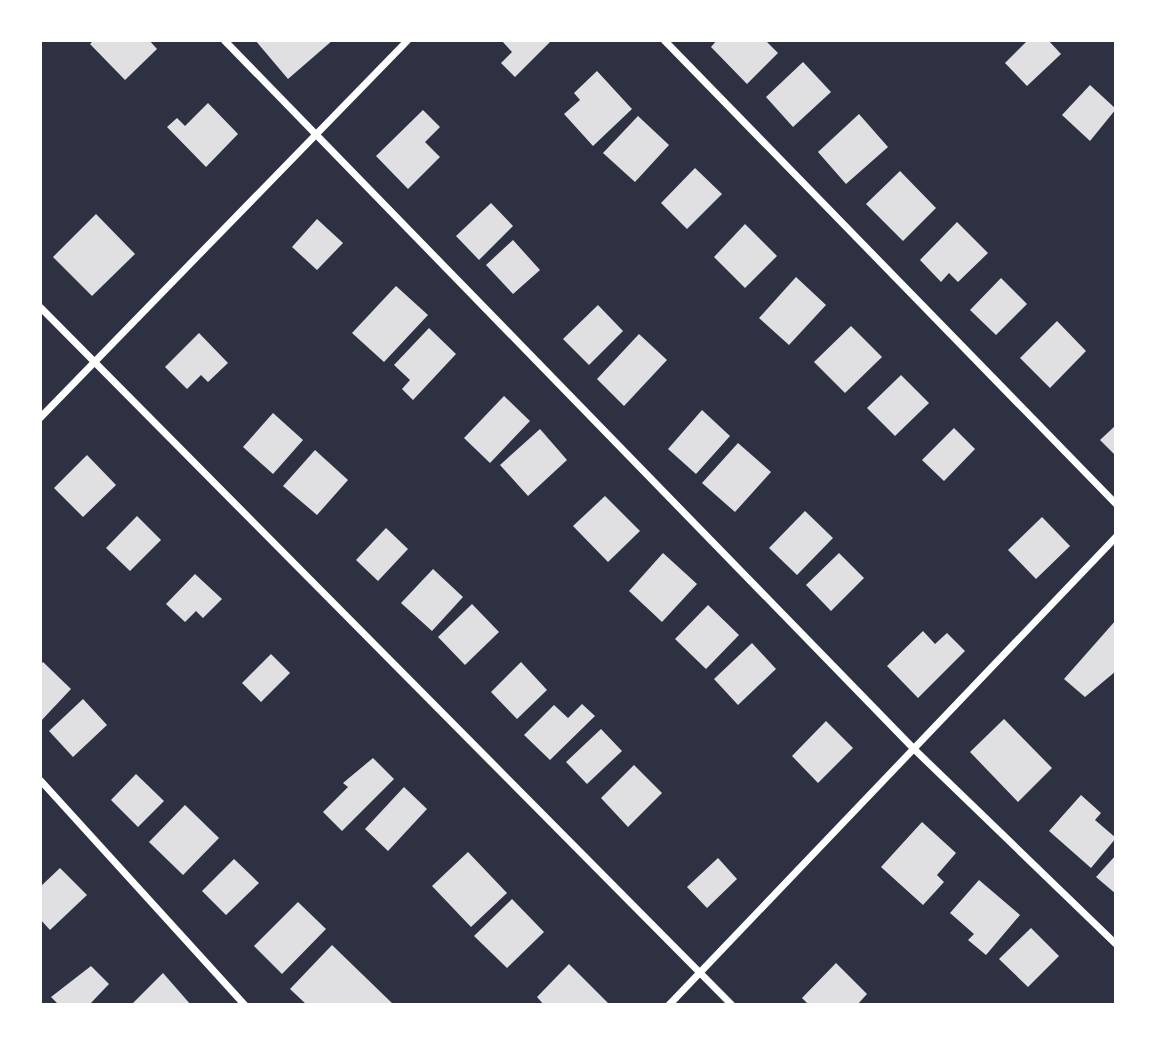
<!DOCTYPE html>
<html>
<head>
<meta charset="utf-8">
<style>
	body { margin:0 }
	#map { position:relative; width:1156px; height:1045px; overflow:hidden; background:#2d3142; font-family:"Source Serif 4",serif }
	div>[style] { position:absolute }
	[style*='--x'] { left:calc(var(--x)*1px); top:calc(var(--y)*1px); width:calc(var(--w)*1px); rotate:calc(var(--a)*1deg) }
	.building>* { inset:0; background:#e0e0e3 }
	.minor>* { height:7px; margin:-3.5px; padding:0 3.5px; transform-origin:3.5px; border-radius:3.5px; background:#fff }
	span { translate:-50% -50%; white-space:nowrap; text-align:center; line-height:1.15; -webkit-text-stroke:5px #fff; paint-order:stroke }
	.frame { position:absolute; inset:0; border:42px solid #fff; pointer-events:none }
</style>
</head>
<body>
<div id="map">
	<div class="building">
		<i style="clip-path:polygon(94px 40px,149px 40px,157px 49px,125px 80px,90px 44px)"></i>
		<i style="clip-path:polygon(255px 40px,333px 40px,288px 79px)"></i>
		<i style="clip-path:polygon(501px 40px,552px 40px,515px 77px,501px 63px,512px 52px)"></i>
		<i style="clip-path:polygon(717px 40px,765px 40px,778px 53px,747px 84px,711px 47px)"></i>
		<i style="clip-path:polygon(1028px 40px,1048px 40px,1061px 54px,1027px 86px,1005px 63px)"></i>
		<i style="clip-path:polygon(803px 62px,831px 92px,793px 127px,766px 97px)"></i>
		<i style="clip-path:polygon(597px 71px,632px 109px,593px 146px,564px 114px,580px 100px,574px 93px)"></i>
		<i style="clip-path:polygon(1090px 85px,1116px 109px,1090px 141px,1062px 115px)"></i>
		<i style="clip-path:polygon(208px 103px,238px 134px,206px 167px,167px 127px,177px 118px,185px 126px)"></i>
		<i style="clip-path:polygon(423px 110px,440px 127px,425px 142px,440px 157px,408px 189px,376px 156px)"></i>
		<i style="clip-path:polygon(859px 114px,888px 147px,846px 184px,818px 152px)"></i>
		<i style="clip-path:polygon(638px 116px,669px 145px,635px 182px,603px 153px)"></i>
		<i style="clip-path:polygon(695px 168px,722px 194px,687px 229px,661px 203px)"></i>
		<i style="clip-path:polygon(900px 171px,936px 208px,903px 241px,866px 204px)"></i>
		<i style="clip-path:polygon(491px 203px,513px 226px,479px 260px,456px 236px)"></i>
		<i style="clip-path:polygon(96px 214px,135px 254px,92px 296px,53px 257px)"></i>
		<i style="clip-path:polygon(317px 219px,343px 243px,317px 270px,292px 247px)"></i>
		<i style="clip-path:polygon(957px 222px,988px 253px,958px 282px,949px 273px,941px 282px,920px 260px)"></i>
		<i style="clip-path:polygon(745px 224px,777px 256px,745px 288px,714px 257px)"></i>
		<i style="clip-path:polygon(513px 240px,540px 270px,513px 294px,486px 265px)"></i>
		<i style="clip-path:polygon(796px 277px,826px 305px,789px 345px,759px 318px)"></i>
		<i style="clip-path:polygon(1001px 278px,1027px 304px,996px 335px,970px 310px)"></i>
		<i style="clip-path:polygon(396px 286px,428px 315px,384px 362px,352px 333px)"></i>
		<i style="clip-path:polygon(598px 305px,623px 331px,589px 365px,563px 339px)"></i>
		<i style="clip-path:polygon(1057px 321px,1086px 351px,1050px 388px,1020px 358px)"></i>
		<i style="clip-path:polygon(851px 326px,882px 357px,845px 393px,814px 362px)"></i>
		<i style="clip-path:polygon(429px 328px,456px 354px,413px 400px,402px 389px,410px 380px,394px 365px)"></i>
		<i style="clip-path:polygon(199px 333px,228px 363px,208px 382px,201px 375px,187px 389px,165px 367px)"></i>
		<i style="clip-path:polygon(639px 334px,667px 360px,624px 406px,597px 379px)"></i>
		<i style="clip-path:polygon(901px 375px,929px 403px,895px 436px,867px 408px)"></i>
		<i style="clip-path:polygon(504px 396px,530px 421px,490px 463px,464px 438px)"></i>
		<i style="clip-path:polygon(702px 410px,730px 436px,696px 474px,668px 449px)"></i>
		<i style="clip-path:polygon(273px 413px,303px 440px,273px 474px,243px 447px)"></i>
		<i style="clip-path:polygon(1116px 425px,1116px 456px,1100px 440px)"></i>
		<i style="clip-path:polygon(954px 428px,975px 449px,944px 481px,922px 460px)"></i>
		<i style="clip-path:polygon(540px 429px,567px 460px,528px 496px,500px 465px)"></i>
		<i style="clip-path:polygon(738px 443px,771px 472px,735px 512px,702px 483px)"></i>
		<i style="clip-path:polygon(315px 450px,348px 480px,317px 515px,283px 486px)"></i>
		<i style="clip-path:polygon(87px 455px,116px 485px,83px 517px,54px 488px)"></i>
		<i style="clip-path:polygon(605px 496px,640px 531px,608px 562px,573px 526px)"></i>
		<i style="clip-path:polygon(805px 511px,833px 538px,797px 575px,769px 548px)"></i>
		<i style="clip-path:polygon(137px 516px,161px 540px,130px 571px,106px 548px)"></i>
		<i style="clip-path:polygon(1042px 517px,1070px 546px,1036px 579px,1008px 550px)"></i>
		<i style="clip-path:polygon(386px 528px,408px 549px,378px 581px,356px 560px)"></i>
		<i style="clip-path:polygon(663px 553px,697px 584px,662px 622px,629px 591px)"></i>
		<i style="clip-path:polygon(839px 553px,864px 578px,831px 611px,806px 585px)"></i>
		<i style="clip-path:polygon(433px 569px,463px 597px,432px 631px,401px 603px)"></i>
		<i style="clip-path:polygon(195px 574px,222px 599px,203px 618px,196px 611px,185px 622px,166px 604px)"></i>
		<i style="clip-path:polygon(472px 604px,499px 632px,465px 665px,438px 637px)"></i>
		<i style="clip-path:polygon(708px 605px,739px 635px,706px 669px,675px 639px)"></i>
		<i style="clip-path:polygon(1116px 620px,1116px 671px,1085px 697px,1064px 679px)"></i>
		<i style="clip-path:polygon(923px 631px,935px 644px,947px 633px,965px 651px,918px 698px,887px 666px)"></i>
		<i style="clip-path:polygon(752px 643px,776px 669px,738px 705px,714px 679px)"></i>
		<i style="clip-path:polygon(271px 654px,290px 673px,261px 702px,242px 683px)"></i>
		<i style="clip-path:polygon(43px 662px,71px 689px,40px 722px,40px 665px)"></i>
		<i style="clip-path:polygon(521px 662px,547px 690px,517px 719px,491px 692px)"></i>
		<i style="clip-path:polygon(83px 699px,107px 725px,73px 757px,49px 731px)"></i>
		<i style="clip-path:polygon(582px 704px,595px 716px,550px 760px,524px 735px,554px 705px,568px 718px)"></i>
		<i style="clip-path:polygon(1004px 719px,1052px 768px,1018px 802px,970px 752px)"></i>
		<i style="clip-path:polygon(826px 721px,853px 748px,818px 783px,792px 756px)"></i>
		<i style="clip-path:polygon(601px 729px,622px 751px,587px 784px,566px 762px)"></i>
		<i style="clip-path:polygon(373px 758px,394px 779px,342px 831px,323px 812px,348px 787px,343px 783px)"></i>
		<i style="clip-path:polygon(634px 765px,662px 793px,628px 827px,601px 798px)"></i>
		<i style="clip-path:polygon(136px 774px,164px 801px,138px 827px,111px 800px)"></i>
		<i style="clip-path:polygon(404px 787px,427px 809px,388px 851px,365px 829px)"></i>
		<i style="clip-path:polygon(1081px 795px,1101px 813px,1095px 820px,1116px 838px,1091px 868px,1049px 831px)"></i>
		<i style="clip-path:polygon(185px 805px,219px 838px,183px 875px,149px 842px)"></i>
		<i style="clip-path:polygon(922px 822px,956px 853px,937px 875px,944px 882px,923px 905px,881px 867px)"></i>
		<i style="clip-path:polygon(468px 852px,507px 893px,471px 927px,432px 886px)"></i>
		<i style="clip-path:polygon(1116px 855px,1116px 894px,1096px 877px)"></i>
		<i style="clip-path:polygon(718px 858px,737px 879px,707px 908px,687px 887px)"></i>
		<i style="clip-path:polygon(234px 859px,259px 883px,226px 915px,202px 891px)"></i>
		<i style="clip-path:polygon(60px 868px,87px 895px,50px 930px,40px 919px,40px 887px)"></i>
		<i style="clip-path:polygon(979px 880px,1020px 915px,986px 955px,968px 940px,974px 934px,950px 913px)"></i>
		<i style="clip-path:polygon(512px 899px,544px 932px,507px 968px,474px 936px)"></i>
		<i style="clip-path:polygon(298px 902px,326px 929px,282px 974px,254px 946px)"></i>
		<i style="clip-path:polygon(1031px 928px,1059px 956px,1028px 987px,999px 959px)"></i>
		<i style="clip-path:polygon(332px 945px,394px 1005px,307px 1005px,290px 989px)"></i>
		<i style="clip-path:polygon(836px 963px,867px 994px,857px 1005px,809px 1005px,802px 998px)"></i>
		<i style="clip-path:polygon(569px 964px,610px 1005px,544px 1005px,537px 997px)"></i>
		<i style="clip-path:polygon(91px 966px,109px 984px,89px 1005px,59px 1005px,51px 997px)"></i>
		<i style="clip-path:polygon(163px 973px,191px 1005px,131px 1005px)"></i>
	</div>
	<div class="minor">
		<i style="--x:224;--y:40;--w:989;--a:45.78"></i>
		<i style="--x:914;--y:749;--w:281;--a:44"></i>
		<i style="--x:664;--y:40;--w:648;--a:45.75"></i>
		<i style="--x:40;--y:307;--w:983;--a:45.25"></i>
		<i style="--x:40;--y:417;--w:526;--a:-45.77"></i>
		<i style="--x:40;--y:780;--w:304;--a:47.7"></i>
		<i style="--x:668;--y:1005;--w:649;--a:-46.31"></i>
	</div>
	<div class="frame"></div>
</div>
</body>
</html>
